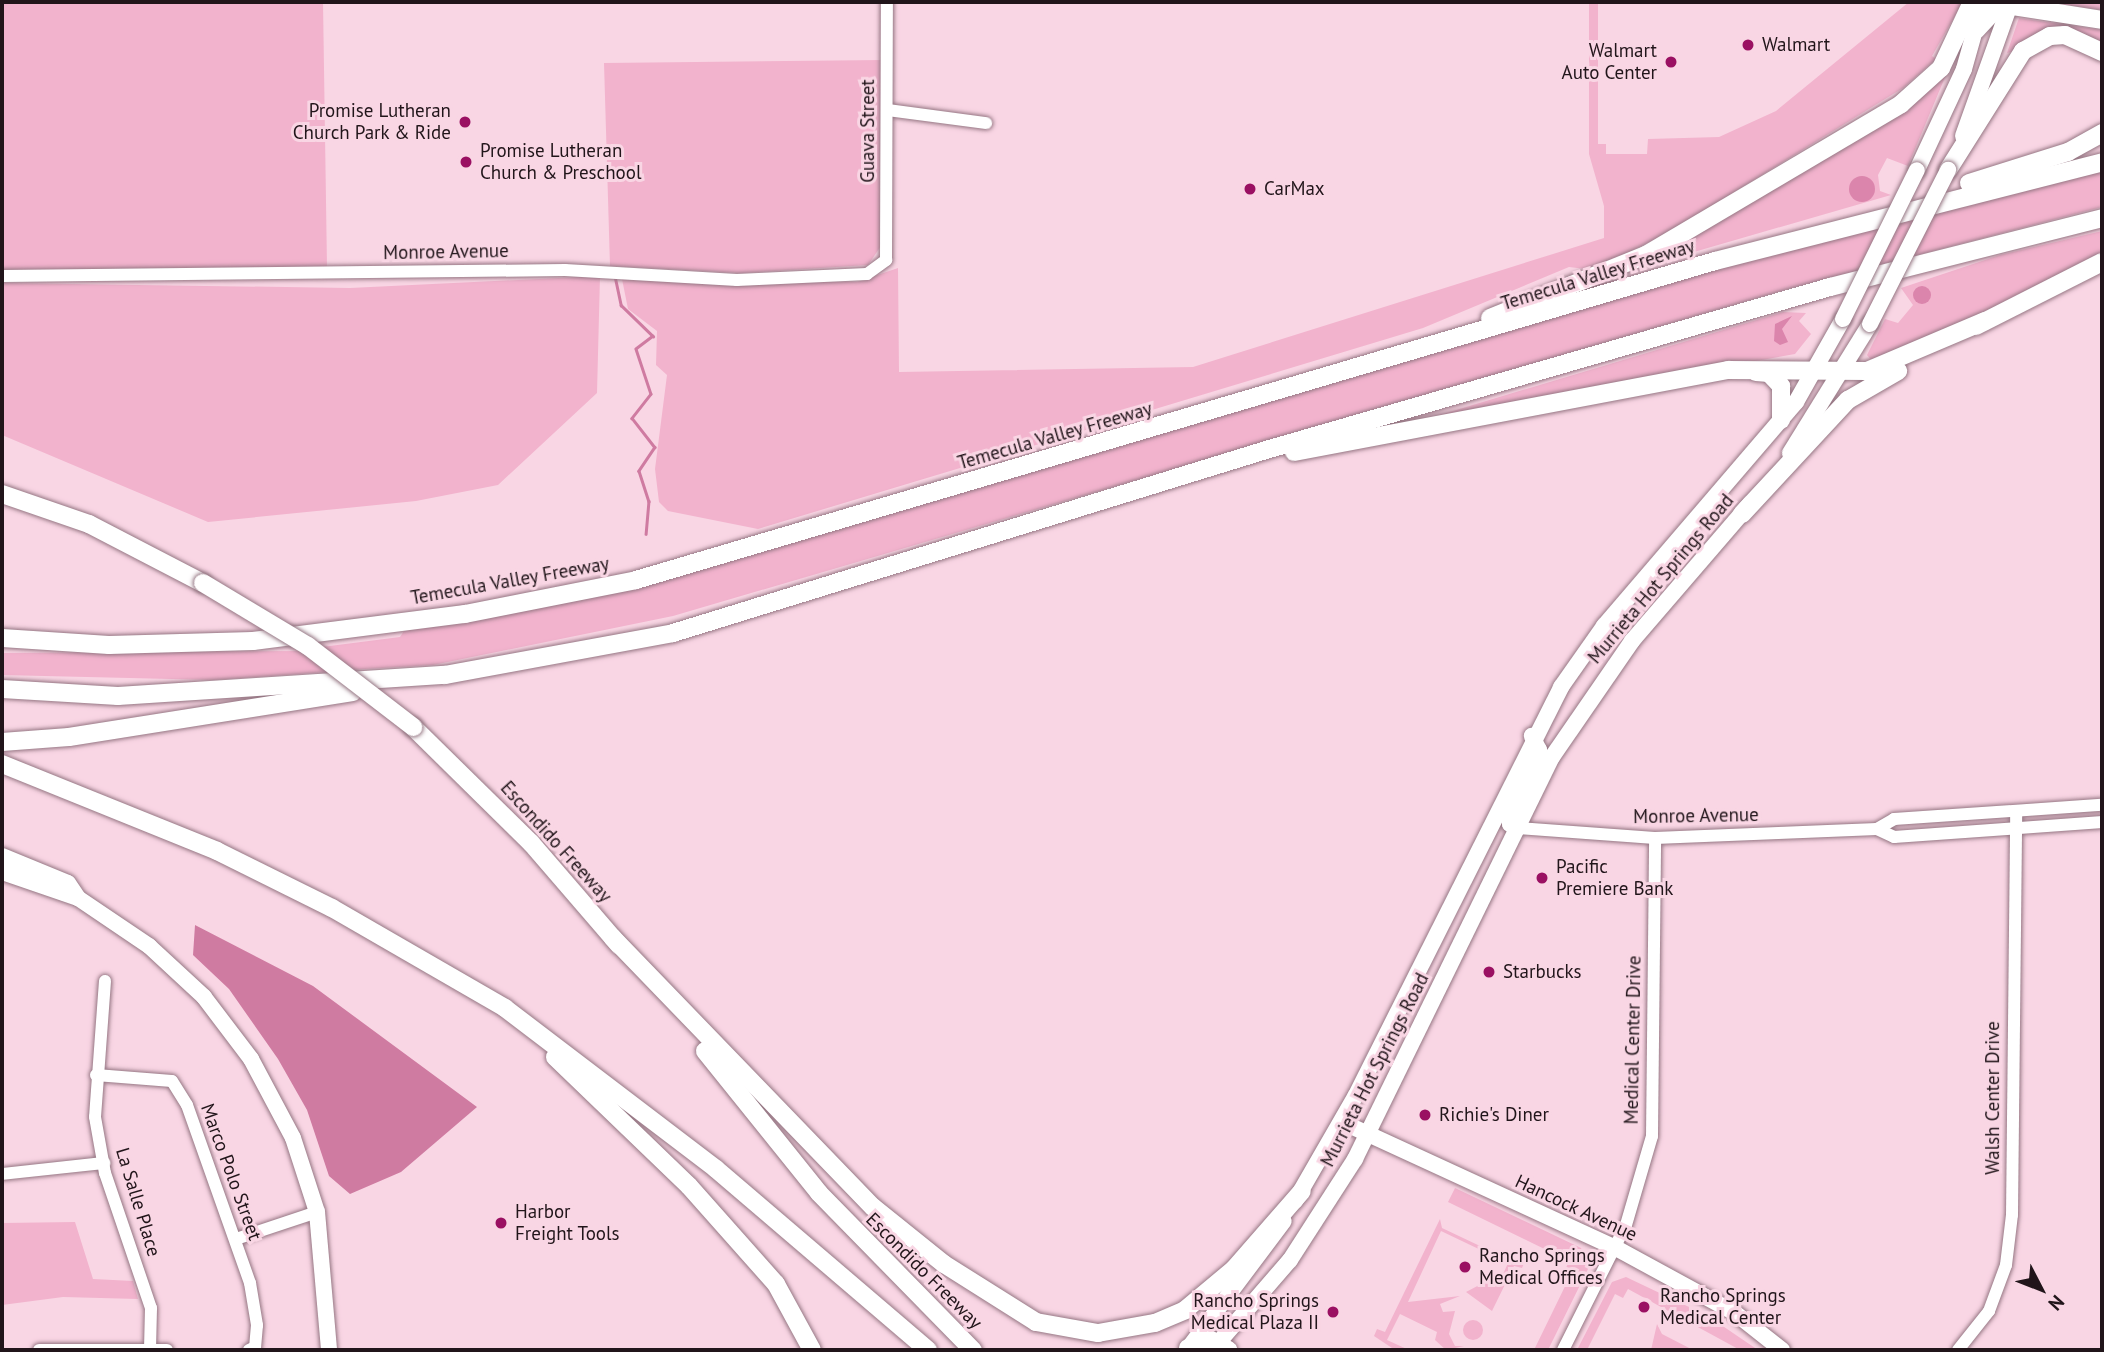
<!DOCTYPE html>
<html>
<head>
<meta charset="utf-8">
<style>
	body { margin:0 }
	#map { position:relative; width:2104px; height:1352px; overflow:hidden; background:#f9d6e4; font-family:"PT Sans",sans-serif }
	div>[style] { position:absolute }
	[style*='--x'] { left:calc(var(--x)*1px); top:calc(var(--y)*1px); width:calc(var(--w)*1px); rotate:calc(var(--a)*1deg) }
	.green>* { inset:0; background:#f2b3cd }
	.round { border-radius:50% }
	.forest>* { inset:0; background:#db85ac }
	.water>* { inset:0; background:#cf7ba1 }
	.stream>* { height:2.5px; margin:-1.25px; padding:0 1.25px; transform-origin:1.25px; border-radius:1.25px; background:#cf7ba1 }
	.roads { filter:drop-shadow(0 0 2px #957683) drop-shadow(0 0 2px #957683) }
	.minor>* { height:12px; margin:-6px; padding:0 6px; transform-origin:6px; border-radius:6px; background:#fff }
	.major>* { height:16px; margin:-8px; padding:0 8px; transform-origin:8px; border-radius:8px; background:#fff }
	.highway>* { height:18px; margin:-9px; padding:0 9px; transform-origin:9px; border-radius:9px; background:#fff }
	.bridges { filter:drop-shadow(0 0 2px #957683) drop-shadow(0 0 2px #957683) }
	.major-bridge>* { height:16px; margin:-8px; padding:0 8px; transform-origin:8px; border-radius:8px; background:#fff }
	.highway-bridge>* { height:18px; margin:-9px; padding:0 9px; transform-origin:9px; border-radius:9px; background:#fff }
	.dots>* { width:19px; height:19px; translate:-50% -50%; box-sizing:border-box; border:4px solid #f9d6e4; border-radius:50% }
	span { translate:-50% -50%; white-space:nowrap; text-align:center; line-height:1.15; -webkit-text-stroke:6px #f9d6e4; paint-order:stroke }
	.poi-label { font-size:19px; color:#21151a }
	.left { translate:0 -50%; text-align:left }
	.right { translate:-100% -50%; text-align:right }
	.street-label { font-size:19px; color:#21151a }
	.frame { position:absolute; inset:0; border:4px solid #21151a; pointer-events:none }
	.north { position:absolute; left:2006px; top:1254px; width:70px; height:70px; -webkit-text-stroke:5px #f9d6e4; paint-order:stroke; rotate:132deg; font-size:19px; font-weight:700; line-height:28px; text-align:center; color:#21151a }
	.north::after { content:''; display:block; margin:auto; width:24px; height:32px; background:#21151a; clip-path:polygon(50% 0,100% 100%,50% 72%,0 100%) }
</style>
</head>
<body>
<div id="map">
	<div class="green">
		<i style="clip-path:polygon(2px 2px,323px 2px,327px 267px,2px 271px)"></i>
		<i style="clip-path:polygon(1589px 2px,1598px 2px,1598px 144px,1606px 144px,1606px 154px,1647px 154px,1648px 139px,1719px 137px,1776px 111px,1909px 2px,1963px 2px,1932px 56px,1936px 59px,1903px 88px,1671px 231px,1594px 270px,1569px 267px,1423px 328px,758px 529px,668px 511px,659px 502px,655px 469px,667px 375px,656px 365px,657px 331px,628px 309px,622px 279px,857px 282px,898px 268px,899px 372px,1193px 367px,1604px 238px,1604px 206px,1589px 154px)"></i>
		<i style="clip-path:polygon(2047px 2px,2102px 2px,2102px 10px,2048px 2px)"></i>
		<i style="clip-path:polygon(2019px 18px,2102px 30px,2102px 45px,2076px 32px,2007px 53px)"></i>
		<i style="clip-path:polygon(883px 60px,881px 246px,868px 265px,742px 273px,610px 266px,604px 63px)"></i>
		<i style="clip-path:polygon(1948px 70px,1908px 166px,1887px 158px,1878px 175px,1880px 191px,1891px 195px,1618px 274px)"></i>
		<i style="clip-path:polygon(2102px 171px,2102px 207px,1791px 288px,673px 616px,433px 665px,348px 670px,314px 648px,400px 637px,404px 631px,685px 573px,1798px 246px)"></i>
		<i style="clip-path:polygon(2102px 231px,2102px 256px,1897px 355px,1873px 362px,1867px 355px,1885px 319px,1898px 323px,1913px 305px,1901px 288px,2000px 255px)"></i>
		<i style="clip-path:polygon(600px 276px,597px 393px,498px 485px,416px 501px,208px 522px,2px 435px,2px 283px,350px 288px)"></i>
		<i style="clip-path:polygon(1783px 312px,1806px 313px,1799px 321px,1811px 334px,1795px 354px,1423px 420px)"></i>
		<i style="clip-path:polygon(309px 651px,340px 671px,214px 680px,2px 675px,2px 653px)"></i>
		<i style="clip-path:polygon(1455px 1188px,1581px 1248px,1588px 1269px,1548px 1350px,1534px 1350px,1572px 1272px,1566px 1268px,1569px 1261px,1448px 1202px)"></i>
		<i style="clip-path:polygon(1440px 1219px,1442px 1228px,1518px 1264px,1525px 1261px,1522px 1268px,1514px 1266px,1492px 1311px,1466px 1292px,1504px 1272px,1508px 1263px,1441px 1231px,1408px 1302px,1460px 1296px,1440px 1304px,1443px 1312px,1455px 1311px,1449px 1334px,1455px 1346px,1464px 1346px,1446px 1350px,1435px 1340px,1437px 1332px,1400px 1314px,1387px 1340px,1409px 1350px,1395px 1350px,1374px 1336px,1377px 1329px,1385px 1332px)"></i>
		<i style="clip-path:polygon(75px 1222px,93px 1279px,133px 1281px,138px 1299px,63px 1297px,2px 1305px,2px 1223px)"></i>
		<i style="clip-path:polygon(1626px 1277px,1708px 1316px,1758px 1350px,1740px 1350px,1628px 1289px,1623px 1298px,1615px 1294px,1587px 1350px,1577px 1350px,1612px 1282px)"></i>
		<i class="round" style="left:1463px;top:1320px;width:20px;height:20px"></i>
		<i style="clip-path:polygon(1657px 1324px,1662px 1334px,1693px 1350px,1651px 1350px)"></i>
	</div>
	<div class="forest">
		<i class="round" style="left:1849px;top:176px;width:26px;height:26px"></i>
		<i class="round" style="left:1913px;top:286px;width:18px;height:18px"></i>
		<i style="clip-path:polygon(1792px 316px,1782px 329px,1788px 342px,1780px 345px,1774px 341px,1775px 324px)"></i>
	</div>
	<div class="water">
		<i style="clip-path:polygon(195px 925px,313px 986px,477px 1107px,401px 1172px,350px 1194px,329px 1176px,307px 1110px,278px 1059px,229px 989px,193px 955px)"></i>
	</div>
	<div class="stream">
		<i style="--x:615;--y:276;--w:30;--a:78"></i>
		<i style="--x:621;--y:305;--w:45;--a:44.1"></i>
		<i style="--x:653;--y:336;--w:21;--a:143"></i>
		<i style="--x:636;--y:349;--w:47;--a:71.6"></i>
		<i style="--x:651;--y:394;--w:31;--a:128"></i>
		<i style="--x:632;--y:418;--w:37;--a:52"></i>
		<i style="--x:655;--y:447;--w:29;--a:124"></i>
		<i style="--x:639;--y:471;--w:32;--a:72"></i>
		<i style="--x:649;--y:501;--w:33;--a:95"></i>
	</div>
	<div class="roads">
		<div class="minor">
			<i style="--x:888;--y:110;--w:99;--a:7.6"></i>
			<i style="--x:2;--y:276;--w:563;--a:-0.61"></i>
			<i style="--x:565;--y:270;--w:172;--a:3.3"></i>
			<i style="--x:737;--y:280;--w:130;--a:-2.6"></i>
			<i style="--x:867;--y:274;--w:24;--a:-36"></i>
			<i style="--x:886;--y:260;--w:258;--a:-89.8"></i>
			<i style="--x:1518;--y:828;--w:137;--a:4.2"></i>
			<i style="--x:1655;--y:838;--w:222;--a:-2.3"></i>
			<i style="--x:1877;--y:829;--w:19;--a:25"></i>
			<i style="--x:1894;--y:837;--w:209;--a:-4.1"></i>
			<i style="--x:1877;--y:829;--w:20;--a:-30"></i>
			<i style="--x:1894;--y:819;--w:208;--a:-3.9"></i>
			<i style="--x:105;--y:981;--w:136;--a:94.2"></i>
			<i style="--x:95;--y:1117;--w:57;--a:79.9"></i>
			<i style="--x:105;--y:1173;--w:143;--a:71.2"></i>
			<i style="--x:151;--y:1308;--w:41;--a:91.4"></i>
			<i style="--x:96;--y:1075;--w:76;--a:4.5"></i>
			<i style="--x:172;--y:1081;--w:28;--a:58"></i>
			<i style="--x:187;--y:1105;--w:189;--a:70.5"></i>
			<i style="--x:250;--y:1283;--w:43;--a:80.5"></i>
			<i style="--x:257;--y:1325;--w:22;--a:95"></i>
			<i style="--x:255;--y:1347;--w:7;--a:153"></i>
			<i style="--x:2;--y:1174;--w:103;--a:-6.2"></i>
			<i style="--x:236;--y:1239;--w:85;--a:-18.4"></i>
			<i style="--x:39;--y:1350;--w:128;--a:0"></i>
			<i style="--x:1563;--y:1350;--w:140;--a:-63.3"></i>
			<i style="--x:1626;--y:1225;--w:93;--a:-73.7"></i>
			<i style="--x:1652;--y:1136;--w:298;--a:-89.4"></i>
			<i style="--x:1958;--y:1350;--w:50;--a:-51.5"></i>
			<i style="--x:1989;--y:1311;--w:49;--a:-69.7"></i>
			<i style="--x:2006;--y:1265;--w:50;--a:-83.2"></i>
			<i style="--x:2012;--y:1215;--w:402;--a:-89.4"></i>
		</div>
		<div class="major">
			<i style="--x:1963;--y:136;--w:142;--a:-70.3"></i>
			<i style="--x:1917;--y:170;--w:111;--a:-65"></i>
			<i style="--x:1964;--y:69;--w:70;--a:-74.2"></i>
			<i style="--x:1790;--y:453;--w:152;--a:-58.2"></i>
			<i style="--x:1518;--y:828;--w:9;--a:-153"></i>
			<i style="--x:1510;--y:824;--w:15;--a:-90"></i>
			<i style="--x:1510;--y:809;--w:66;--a:-63.8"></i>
			<i style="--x:1539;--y:750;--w:16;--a:-117"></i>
			<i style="--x:2;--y:856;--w:71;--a:22.2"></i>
			<i style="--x:68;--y:883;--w:18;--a:56"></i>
			<i style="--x:2;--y:872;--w:80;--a:18.9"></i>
			<i style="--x:78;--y:898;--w:86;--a:34.1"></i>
			<i style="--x:149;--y:946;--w:75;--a:42.8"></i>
			<i style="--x:204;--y:997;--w:78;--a:52.8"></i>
			<i style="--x:251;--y:1059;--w:89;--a:62"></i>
			<i style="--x:293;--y:1138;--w:78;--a:72"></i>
			<i style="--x:317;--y:1212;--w:139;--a:85"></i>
			<i style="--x:1342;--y:1122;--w:299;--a:24.7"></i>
			<i style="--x:1614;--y:1247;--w:138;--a:28.6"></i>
			<i style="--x:1735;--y:1313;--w:60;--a:38.2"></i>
			<i style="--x:1295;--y:1201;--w:122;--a:-60.1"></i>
			<i style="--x:1356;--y:1095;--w:457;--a:-63.3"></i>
			<i style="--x:1561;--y:687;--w:75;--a:-54.8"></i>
			<i style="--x:1604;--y:626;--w:295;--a:-49.4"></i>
			<i style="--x:1796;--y:402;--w:95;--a:-60.5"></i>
			<i style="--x:1187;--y:1350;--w:161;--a:-53.1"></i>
			<i style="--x:1212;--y:1350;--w:119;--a:-49.1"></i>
			<i style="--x:1290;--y:1260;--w:120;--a:-57.2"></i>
			<i style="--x:1355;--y:1159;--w:448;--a:-63.9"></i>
			<i style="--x:1552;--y:757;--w:141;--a:-55.4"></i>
			<i style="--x:1632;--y:641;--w:181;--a:-49.3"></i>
		</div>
		<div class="highway">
			<i style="--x:1976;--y:30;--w:35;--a:-47"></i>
			<i style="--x:2000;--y:4;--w:103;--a:8.9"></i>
			<i style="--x:1948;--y:170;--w:141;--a:-57.8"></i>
			<i style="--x:2023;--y:51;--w:31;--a:-29"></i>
			<i style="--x:2050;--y:36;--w:15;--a:-4"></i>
			<i style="--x:2065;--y:35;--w:41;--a:24.7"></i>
			<i style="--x:1969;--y:183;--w:104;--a:-17.4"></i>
			<i style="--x:2068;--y:152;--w:39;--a:-29"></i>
			<i style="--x:1490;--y:318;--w:168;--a:-22"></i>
			<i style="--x:1646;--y:255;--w:296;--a:-30.6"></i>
			<i style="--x:1901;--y:104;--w:54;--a:-42"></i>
			<i style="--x:1941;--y:68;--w:73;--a:-64.8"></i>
			<i style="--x:1976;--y:326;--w:141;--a:-26.9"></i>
			<i style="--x:1756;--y:372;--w:13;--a:4"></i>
			<i style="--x:1769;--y:373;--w:18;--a:47"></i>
			<i style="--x:1781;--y:386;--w:34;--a:90"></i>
			<i style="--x:1294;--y:452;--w:442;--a:-10.7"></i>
			<i style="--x:1728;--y:370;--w:139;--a:0.4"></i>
			<i style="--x:1867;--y:371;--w:128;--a:-23"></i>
			<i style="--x:2;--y:494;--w:92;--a:19"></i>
			<i style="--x:89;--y:524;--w:128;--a:27.4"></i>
			<i style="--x:1742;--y:514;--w:156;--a:-47.1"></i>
			<i style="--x:1848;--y:400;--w:58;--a:-30.1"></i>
			<i style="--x:2;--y:638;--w:107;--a:3.7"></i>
			<i style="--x:109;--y:645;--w:144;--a:-1.6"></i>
			<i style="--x:253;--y:641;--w:214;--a:-7.3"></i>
			<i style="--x:465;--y:614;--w:174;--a:-11.2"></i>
			<i style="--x:636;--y:580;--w:1125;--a:-16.47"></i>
			<i style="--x:1715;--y:261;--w:399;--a:-14.3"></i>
			<i style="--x:2;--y:689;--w:116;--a:3.5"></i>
			<i style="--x:118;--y:696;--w:328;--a:-3.7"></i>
			<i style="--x:445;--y:675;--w:232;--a:-10.4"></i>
			<i style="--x:673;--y:633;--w:621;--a:-17.15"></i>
			<i style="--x:1266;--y:450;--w:587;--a:-16.12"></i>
			<i style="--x:1830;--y:287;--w:281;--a:-14.2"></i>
			<i style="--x:413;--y:727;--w:165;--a:44.5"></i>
			<i style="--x:531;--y:843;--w:135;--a:49.2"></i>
			<i style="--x:2;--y:742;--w:67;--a:-4.3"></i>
			<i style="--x:69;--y:737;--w:287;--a:-9"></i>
			<i style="--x:2;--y:764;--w:232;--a:22"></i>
			<i style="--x:217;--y:851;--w:128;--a:26.4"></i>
			<i style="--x:332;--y:908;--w:200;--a:30"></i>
			<i style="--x:505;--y:1008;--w:265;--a:37.3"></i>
			<i style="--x:716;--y:1169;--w:279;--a:40.5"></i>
			<i style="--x:612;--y:937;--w:376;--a:46"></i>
			<i style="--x:873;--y:1207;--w:91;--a:38.8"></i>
			<i style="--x:944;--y:1264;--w:109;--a:32.2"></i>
			<i style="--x:1036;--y:1322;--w:63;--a:10.1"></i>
			<i style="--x:1098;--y:1333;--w:58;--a:-10"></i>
			<i style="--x:1155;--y:1323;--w:33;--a:-23"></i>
			<i style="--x:1185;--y:1310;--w:64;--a:-39.9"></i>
			<i style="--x:1234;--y:1269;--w:103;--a:-48.9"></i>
			<i style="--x:705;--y:1051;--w:182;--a:51.2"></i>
			<i style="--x:819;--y:1193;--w:220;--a:45.6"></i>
			<i style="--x:555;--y:1057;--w:186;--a:43.9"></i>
			<i style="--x:689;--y:1186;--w:131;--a:48.4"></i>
			<i style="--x:776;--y:1284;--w:75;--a:61.4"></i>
			<i style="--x:1188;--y:1348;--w:24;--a:-19"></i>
			<i style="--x:1211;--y:1340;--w:20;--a:30"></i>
		</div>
	</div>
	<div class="bridges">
		<div class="major-bridge">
			<i style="--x:1843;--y:319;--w:166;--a:-63.6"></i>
			<i style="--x:1870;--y:324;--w:173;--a:-63.1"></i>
		</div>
		<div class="highway-bridge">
			<i style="--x:203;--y:583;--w:122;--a:31"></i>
			<i style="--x:308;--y:646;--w:133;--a:37.6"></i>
		</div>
	</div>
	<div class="dots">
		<i style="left:1748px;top:45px;background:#9a1062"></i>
		<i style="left:1671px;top:62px;background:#9a1062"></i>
		<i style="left:465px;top:122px;background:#9a1062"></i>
		<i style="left:466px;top:162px;background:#9a1062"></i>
		<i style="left:1250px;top:189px;background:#9a1062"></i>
		<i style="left:1542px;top:878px;background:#9a1062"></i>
		<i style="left:1489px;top:972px;background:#9a1062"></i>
		<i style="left:1425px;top:1115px;background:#9a1062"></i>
		<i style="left:501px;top:1223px;background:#9a1062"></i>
		<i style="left:1465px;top:1267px;background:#9a1062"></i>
		<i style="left:1644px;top:1307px;background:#9a1062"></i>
		<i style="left:1333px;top:1312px;background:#9a1062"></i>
	</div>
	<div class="poi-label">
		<span class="left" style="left:1762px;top:45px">Walmart</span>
		<span class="right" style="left:1657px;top:62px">Walmart<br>Auto Center</span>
		<span class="right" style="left:451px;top:122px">Promise Lutheran<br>Church Park &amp; Ride</span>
		<span class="left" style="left:480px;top:162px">Promise Lutheran<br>Church &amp; Preschool</span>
		<span class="left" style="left:1264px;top:189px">CarMax</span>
		<span class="left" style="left:1556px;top:878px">Pacific<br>Premiere Bank</span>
		<span class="left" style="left:1503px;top:972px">Starbucks</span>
		<span class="left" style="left:1439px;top:1115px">Richie's Diner</span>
		<span class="left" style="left:515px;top:1223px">Harbor<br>Freight Tools</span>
		<span class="left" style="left:1479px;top:1267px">Rancho Springs<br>Medical Offices</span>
		<span class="left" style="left:1660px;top:1307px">Rancho Springs<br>Medical Center</span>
		<span class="right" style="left:1319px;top:1312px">Rancho Springs<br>Medical Plaza II</span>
	</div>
	<div class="street-label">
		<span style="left:868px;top:131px;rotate:-90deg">Guava Street</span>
		<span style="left:446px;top:252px;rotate:-1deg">Monroe Avenue</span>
		<span style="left:1598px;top:275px;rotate:-17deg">Temecula Valley Freeway</span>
		<span style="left:1055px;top:436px;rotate:-16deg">Temecula Valley Freeway</span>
		<span style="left:1661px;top:579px;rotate:-50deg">Murrieta Hot Springs Road</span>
		<span style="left:510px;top:581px;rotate:-10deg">Temecula Valley Freeway</span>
		<span style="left:1696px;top:816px;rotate:-1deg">Monroe Avenue</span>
		<span style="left:556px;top:842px;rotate:48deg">Escondido Freeway</span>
		<span style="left:1633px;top:1040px;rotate:-89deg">Medical Center Drive</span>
		<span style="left:1375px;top:1070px;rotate:-63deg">Murrieta Hot Springs Road</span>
		<span style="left:1993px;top:1098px;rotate:-90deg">Walsh Center Drive</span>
		<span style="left:231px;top:1172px;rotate:70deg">Marco Polo Street</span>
		<span style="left:138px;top:1202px;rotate:73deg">La Salle Place</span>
		<span style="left:1576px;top:1208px;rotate:25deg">Hancock Avenue</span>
		<span style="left:924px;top:1271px;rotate:45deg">Escondido Freeway</span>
	</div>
	<div class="frame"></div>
	<div class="north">N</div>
</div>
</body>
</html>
